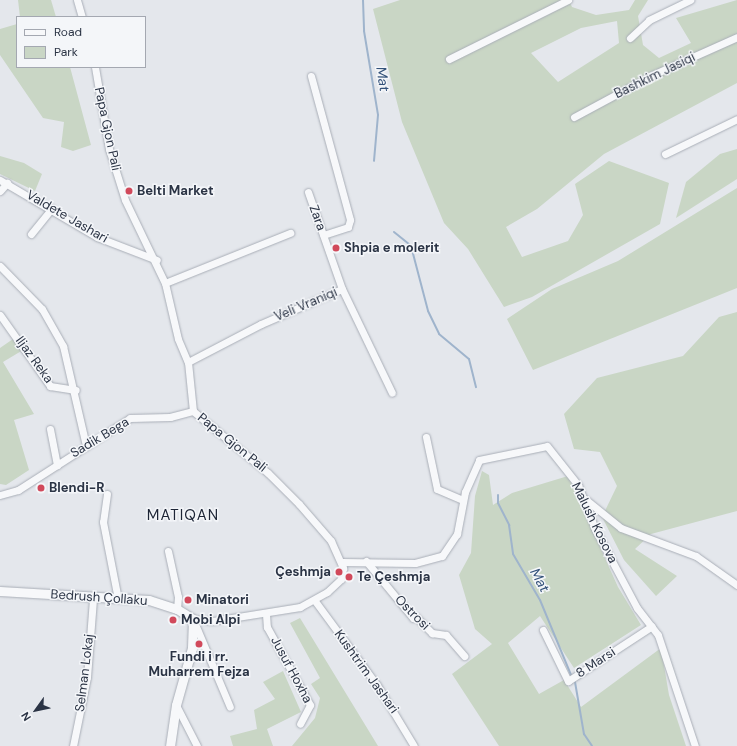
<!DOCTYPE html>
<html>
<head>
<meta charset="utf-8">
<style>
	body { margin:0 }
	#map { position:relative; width:737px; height:746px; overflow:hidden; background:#e4e7ec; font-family:"DM Sans",sans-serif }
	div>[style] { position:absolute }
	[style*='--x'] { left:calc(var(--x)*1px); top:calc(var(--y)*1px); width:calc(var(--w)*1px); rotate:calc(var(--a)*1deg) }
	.green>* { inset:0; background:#c9d6c5 }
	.stream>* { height:2px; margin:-1px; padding:0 1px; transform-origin:1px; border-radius:1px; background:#9fb4cc }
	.roads { filter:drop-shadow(0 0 1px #a9aeb7) drop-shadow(0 0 1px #a9aeb7) }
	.minor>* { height:7px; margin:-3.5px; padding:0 3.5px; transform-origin:3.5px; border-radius:3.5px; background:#f7f8fa }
	.tertiary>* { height:9px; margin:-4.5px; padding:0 4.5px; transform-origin:4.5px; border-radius:4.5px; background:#f7f8fa }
	.dots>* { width:11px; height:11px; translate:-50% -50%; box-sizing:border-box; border:2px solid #f4f6f9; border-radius:50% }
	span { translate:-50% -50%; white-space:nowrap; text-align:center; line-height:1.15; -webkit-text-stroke:3px #f4f6f9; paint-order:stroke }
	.street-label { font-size:13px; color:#2b3445 }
	.poi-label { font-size:13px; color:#2b3445; font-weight:700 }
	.left { translate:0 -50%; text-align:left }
	.right { translate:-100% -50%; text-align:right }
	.water-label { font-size:14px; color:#34527a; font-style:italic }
	.quarter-label { font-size:15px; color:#1d2536; letter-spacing:1px }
	.legend { position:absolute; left:16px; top:16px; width:130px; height:52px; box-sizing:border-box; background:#f4f6f9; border:1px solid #a4a8b1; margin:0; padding:5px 7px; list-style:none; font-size:12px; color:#2b3445 }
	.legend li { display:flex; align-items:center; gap:8px; height:20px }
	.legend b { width:20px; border:1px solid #a4a8b1 }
	.north { position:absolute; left:16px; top:690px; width:40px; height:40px; -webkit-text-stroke:3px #f4f6f9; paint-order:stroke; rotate:237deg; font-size:11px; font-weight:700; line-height:16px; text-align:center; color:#2b3445 }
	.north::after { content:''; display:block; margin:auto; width:14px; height:18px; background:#2b3445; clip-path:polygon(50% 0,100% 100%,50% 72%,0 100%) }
</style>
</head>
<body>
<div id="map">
	<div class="green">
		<i style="clip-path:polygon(18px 0,51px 0,56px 17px,20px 17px)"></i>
		<i style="clip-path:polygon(evenodd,400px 0,569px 0,572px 7px,596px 15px,629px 10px,635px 0,648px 0,638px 16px,643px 45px,659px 58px,691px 43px,676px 18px,737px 0,737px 83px,604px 154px,537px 209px,506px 227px,522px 257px,568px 241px,583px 215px,575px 184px,609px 161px,669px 183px,660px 224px,532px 297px,504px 307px,468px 249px,444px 223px,402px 122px,373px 9px,400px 0,617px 21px,619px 43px,558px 82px,531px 53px,581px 28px,617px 21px)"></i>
		<i style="clip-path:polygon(17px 24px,17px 67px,70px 67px,91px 145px,73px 151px,61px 147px,64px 122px,43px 118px,0 55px,0 29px)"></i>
		<i style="clip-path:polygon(737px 149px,737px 179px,676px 218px,686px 182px,720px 154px)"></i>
		<i style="clip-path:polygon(0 156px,24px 163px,42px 174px,35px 191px,0 174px)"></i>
		<i style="clip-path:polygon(737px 188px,737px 288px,533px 370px,507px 319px,552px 289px,618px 261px)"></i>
		<i style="clip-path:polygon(737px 312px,737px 511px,651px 534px,635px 549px,677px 576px,656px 596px,624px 560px,602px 517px,617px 486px,600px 452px,574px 449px,564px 414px,597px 378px,683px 356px,719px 317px)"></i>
		<i style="clip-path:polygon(13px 339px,23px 350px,3px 362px,34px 414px,14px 420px,29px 470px,6px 485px,0 484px,0 348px)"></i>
		<i style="clip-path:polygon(482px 471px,489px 475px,493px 505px,512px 493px,568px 476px,618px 587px,641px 625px,574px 668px,540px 616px,508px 643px,539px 694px,564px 680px,581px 707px,661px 648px,669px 695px,686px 746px,499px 746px,452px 674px,492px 644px,475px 629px,459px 575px,471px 553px,475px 496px)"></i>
		<i style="clip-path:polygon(300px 618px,378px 746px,292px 746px,315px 718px,320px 698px,311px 684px,320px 678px,290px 623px)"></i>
		<i style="clip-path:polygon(283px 671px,301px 712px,267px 729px,273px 746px,233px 746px,230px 736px,257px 729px,254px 710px,275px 699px,263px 682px)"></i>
	</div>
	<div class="stream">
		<i style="--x:363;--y:0;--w:31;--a:88"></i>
		<i style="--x:364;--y:31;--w:85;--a:80.5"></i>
		<i style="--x:378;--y:115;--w:46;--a:95"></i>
		<i style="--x:394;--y:232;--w:22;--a:39"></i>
		<i style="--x:411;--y:246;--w:67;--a:75.3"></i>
		<i style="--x:428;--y:311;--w:25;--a:64"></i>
		<i style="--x:439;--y:334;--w:39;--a:40"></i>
		<i style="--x:469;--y:359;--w:29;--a:76"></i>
		<i style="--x:498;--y:495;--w:8;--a:90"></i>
		<i style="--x:498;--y:503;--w:25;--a:63"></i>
		<i style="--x:509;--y:525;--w:29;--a:82"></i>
		<i style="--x:513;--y:554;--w:53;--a:59.6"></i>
		<i style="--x:540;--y:600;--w:81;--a:67.5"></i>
		<i style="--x:575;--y:682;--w:53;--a:80.2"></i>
		<i style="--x:584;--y:734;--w:14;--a:56"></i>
	</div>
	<div class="roads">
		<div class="minor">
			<i style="--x:77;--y:0;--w:18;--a:74"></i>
			<i style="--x:630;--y:38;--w:26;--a:-43"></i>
			<i style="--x:649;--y:20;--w:46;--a:-26"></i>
			<i style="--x:449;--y:59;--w:133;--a:-26.4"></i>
			<i style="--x:95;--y:67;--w:83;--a:80.3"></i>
			<i style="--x:109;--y:149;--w:53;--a:72.6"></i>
			<i style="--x:125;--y:200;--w:92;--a:64.3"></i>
			<i style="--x:165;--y:283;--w:57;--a:76.9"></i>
			<i style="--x:178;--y:339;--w:25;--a:67"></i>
			<i style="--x:188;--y:362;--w:49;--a:84.2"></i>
			<i style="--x:193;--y:411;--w:97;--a:39.6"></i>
			<i style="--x:268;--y:473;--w:44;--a:45"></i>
			<i style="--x:299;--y:504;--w:49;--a:49.1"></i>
			<i style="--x:331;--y:541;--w:30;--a:66"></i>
			<i style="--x:343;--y:568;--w:11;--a:100"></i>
			<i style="--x:341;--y:579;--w:19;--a:137"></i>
			<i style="--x:327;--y:592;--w:31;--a:151"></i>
			<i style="--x:300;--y:607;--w:88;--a:170.9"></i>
			<i style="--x:213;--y:621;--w:20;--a:-174"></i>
			<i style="--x:193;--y:619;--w:95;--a:67.2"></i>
			<i style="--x:311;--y:76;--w:149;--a:74.8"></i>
			<i style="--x:350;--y:220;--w:7;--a:106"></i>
			<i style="--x:348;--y:227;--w:26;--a:162"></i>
			<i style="--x:574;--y:117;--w:86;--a:-28.3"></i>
			<i style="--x:650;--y:76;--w:95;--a:-24.1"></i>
			<i style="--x:665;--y:154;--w:80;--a:-25.9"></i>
			<i style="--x:0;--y:180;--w:113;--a:30.4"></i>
			<i style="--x:97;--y:237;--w:64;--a:21"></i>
			<i style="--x:0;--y:191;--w:11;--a:-49"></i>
			<i style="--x:308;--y:192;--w:103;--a:70.7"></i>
			<i style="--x:342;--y:289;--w:115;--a:64.3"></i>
			<i style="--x:31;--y:234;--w:33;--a:-51"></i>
			<i style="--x:0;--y:266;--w:60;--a:45.7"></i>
			<i style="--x:42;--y:309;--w:43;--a:60.4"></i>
			<i style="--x:63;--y:346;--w:103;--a:77"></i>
			<i style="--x:165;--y:283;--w:135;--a:-21.8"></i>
			<i style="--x:0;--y:315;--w:87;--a:54.8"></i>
			<i style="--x:50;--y:386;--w:26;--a:9"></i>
			<i style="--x:188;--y:362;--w:82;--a:-27.5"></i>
			<i style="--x:261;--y:324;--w:88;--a:-23.4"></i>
			<i style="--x:50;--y:429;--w:37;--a:79"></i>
			<i style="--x:426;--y:437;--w:53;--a:78.1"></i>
			<i style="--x:437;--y:489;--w:28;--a:23"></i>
			<i style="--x:107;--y:494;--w:28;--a:98"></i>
			<i style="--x:103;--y:522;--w:78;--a:79"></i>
			<i style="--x:0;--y:495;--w:19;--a:-16"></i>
			<i style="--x:18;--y:490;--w:133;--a:-32.7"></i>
			<i style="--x:130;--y:418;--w:40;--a:-1.4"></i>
			<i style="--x:170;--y:417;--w:24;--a:-15"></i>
			<i style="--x:585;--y:499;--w:46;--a:38.9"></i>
			<i style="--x:621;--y:528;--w:80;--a:20.5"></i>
			<i style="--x:696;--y:556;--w:50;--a:35.3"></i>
			<i style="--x:168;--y:551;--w:47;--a:77.7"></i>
			<i style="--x:178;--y:597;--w:12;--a:95"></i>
			<i style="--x:366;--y:561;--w:74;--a:50.5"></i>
			<i style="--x:413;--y:618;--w:3;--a:-18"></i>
			<i style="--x:416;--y:617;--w:23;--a:45"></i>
			<i style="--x:432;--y:633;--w:14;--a:8"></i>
			<i style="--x:446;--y:635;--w:28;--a:49"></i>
			<i style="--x:342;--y:562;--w:73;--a:0.8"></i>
			<i style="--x:415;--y:563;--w:28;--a:-15"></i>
			<i style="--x:442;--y:556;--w:27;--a:-56"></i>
			<i style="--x:457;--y:534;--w:43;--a:-79.2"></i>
			<i style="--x:465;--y:492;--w:35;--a:-66"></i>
			<i style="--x:479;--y:460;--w:69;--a:-11.6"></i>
			<i style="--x:547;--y:446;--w:50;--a:51.5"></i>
			<i style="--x:578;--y:485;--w:47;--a:68.9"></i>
			<i style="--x:595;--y:529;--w:89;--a:62"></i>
			<i style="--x:637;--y:608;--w:34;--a:52"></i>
			<i style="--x:658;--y:635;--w:117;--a:71.6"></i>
			<i style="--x:315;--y:601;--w:104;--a:53.6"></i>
			<i style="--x:377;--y:685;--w:71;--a:58.8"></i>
			<i style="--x:266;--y:614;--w:13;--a:86"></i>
			<i style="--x:267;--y:627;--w:89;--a:61.1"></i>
			<i style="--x:310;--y:705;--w:21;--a:118"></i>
			<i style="--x:543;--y:630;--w:57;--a:63.9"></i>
			<i style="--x:568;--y:681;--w:100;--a:-33.2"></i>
			<i style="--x:176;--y:705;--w:46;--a:62.9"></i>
			<i style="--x:73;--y:746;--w:70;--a:-78.5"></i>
			<i style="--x:87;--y:677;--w:78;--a:-85.6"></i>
		</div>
		<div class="tertiary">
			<i style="--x:0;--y:591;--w:149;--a:3.5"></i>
			<i style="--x:149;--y:600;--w:29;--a:18"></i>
			<i style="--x:177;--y:609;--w:19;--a:32"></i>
			<i style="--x:193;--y:619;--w:29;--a:92"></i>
			<i style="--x:192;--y:648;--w:59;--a:105.7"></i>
			<i style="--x:176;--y:705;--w:41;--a:98.3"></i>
		</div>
	</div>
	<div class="dots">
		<i style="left:129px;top:191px;background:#d1495b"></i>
		<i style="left:336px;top:248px;background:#d1495b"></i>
		<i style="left:41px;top:488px;background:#d1495b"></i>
		<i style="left:339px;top:572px;background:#d1495b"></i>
		<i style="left:349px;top:577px;background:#d1495b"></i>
		<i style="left:188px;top:600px;background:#d1495b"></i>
		<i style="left:173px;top:620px;background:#d1495b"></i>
		<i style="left:199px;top:644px;background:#d1495b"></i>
	</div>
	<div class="street-label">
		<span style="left:655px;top:76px;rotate:-26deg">Bashkim Jasiqi</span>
		<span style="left:107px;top:129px;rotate:78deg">Papa Gjon Pali</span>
		<span style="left:67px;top:217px;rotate:30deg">Valdete Jashari</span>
		<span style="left:317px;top:218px;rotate:70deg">Zara</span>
		<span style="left:306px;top:305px;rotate:-23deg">Veli Vraniqi</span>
		<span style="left:34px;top:360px;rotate:54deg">Iljaz Reka</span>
		<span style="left:100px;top:438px;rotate:-31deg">Sadik Bega</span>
		<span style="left:232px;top:443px;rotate:39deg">Papa Gjon Pali</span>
		<span style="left:594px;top:523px;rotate:64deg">Malush Kosova</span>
		<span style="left:99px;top:598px;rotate:4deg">Bedrush Çollaku</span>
		<span style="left:412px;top:613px;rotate:45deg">Ostrosi</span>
		<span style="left:596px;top:663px;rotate:-33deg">8 Marsi</span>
		<span style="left:291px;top:670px;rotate:62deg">Jusuf Hoxha</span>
		<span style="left:366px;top:672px;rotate:54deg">Kushtrim Jashari</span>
		<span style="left:85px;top:673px;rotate:-83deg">Selman Lokaj</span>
	</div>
	<div class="poi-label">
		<span class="left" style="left:137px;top:191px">Belti Market</span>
		<span class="left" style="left:344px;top:248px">Shpia e molerit</span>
		<span class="left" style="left:49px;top:488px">Blendi-R</span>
		<span class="right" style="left:331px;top:572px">Çeshmja</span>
		<span class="left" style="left:357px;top:577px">Te Çeshmja</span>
		<span class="left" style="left:196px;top:600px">Minatori</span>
		<span class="left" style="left:181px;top:620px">Mobi Alpi</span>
		<span style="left:199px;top:665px">Fundi i rr.<br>Muharrem Fejza</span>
	</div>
	<div class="water-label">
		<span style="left:383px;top:79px;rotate:81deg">Mat</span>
		<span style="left:540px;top:580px;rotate:61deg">Mat</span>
	</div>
	<div class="quarter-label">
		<span style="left:183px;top:516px">MATIQAN</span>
	</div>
	<ul class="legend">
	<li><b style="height:5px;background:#f7f8fa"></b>Road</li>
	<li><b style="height:11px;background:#c9d6c5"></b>Park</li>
	</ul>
	<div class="north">N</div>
</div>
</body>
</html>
